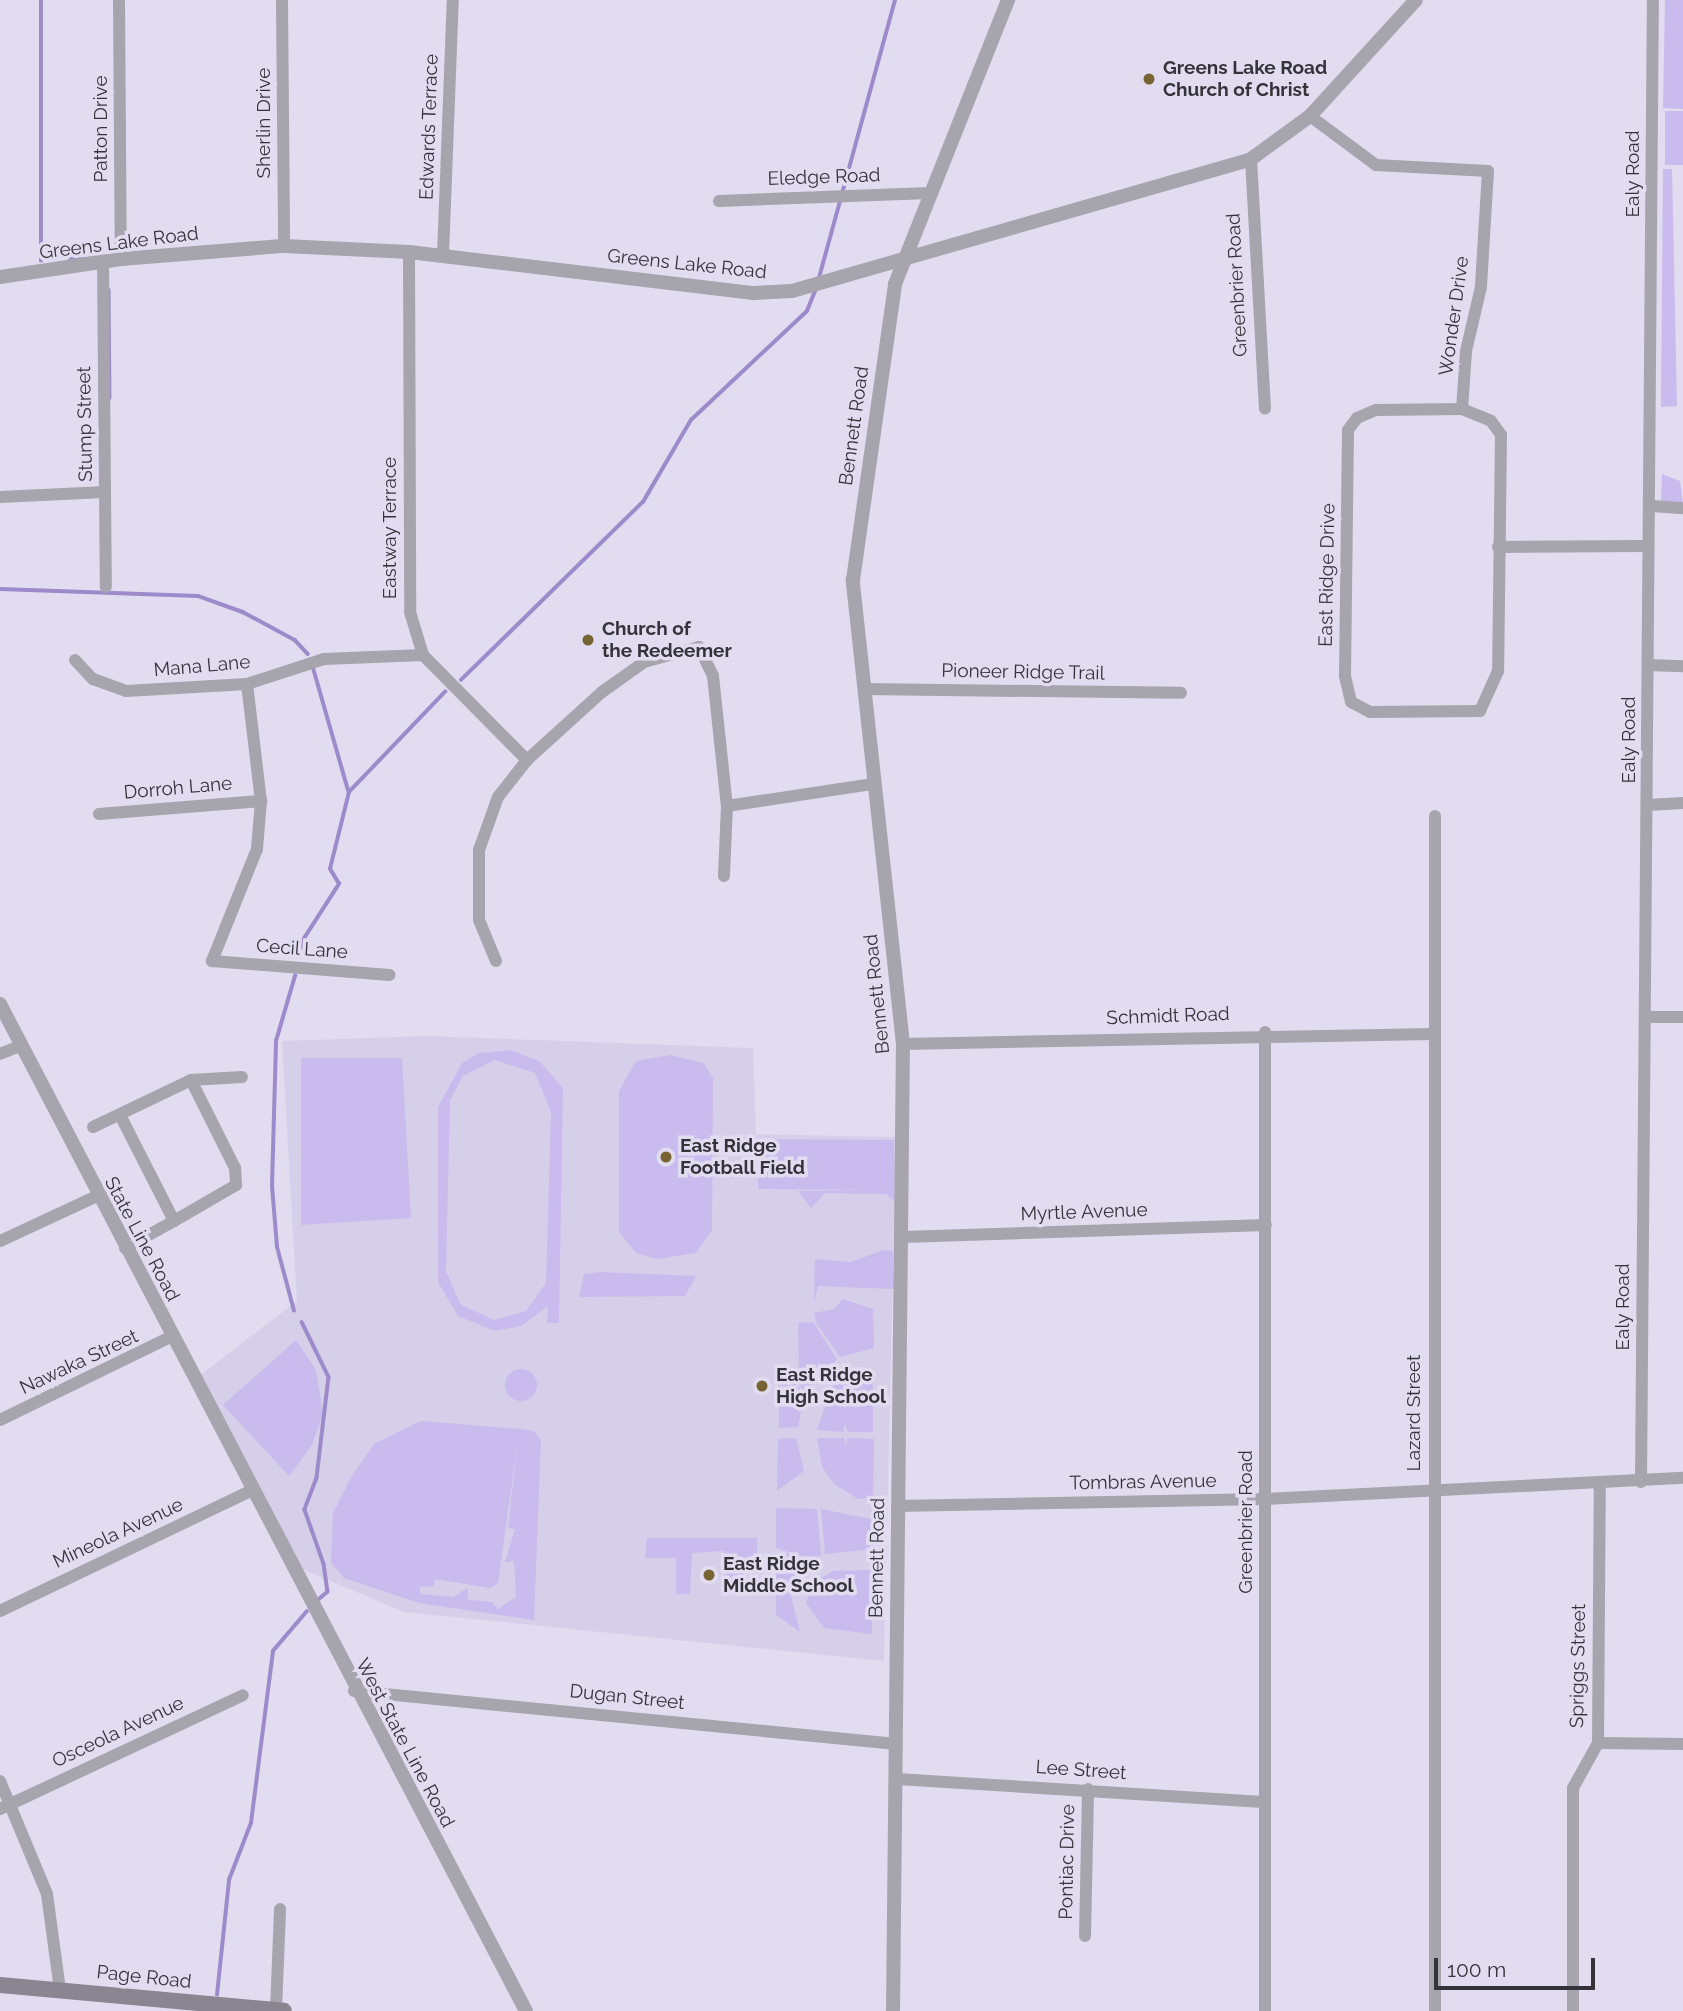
<!DOCTYPE html>
<html>
<head>
<meta charset="utf-8">
<style>
	body { margin:0 }
	#map { position:relative; width:1683px; height:2011px; overflow:hidden; background:#e1dcf0; font-family:Raleway,sans-serif }
	div>[style] { position:absolute }
	[style*='--x'] { left:calc(var(--x)*1px); top:calc(var(--y)*1px); width:calc(var(--w)*1px); rotate:calc(var(--a)*1deg) }
	.built>* { inset:0; background:#d5cfe9 }
	.green>* { inset:0; background:#c9bbed }
	.round { border-radius:50% }
	.stream>* { height:3.5px; margin:-1.75px; padding:0 1.75px; transform-origin:1.75px; border-radius:1.75px; background:#9d8aca }
	.minor>* { height:12px; margin:-6px; padding:0 6px; transform-origin:6px; border-radius:6px; background:#a6a4ac }
	.tertiary>* { height:14px; margin:-7px; padding:0 7px; transform-origin:7px; border-radius:7px; background:#a6a4ac }
	.secondary>* { height:16px; margin:-8px; padding:0 8px; transform-origin:8px; border-radius:8px; background:#898692 }
	.dots>* { width:19px; height:19px; translate:-50% -50%; box-sizing:border-box; border:4px solid #e1dcf0; border-radius:50% }
	span { translate:-50% -50%; white-space:nowrap; text-align:center; line-height:1.15; -webkit-text-stroke:7px #e1dcf0; paint-order:stroke }
	.poi-label { font-size:19px; color:#35333a; font-weight:700 }
	.left { translate:0 -50%; text-align:left }
	.street-label { font-size:19px; color:#35333a }
	.scale { position:absolute; left:1434px; top:1958px; width:161px; height:32px; box-sizing:border-box; border:4px solid #35333a; border-top:0; padding-left:9px; font-size:21px; line-height:24px; white-space:nowrap; color:#35333a; -webkit-text-stroke:5px #e1dcf0; paint-order:stroke }
</style>
</head>
<body>
<div id="map">
	<div class="built">
		<i style="clip-path:polygon(426px 1036px,753px 1048px,756px 1134px,896px 1137px,884px 1661px,404px 1612px,302px 1569px,198px 1377px,297px 1301px,282px 1041px)"></i>
	</div>
	<div class="green">
		<i style="clip-path:polygon(1665px 0,1683px 0,1683px 109px,1663px 108px)"></i>
		<i style="clip-path:polygon(1665px 111px,1683px 111px,1683px 165px,1665px 165px)"></i>
		<i style="clip-path:polygon(1663px 169px,1672px 169px,1677px 406px,1661px 407px)"></i>
		<i style="clip-path:polygon(1662px 474px,1680px 481px,1683px 504px,1661px 502px)"></i>
		<i style="clip-path:polygon(evenodd,510px 1050px,539px 1061px,563px 1088px,559px 1323px,547px 1323px,548px 1306px,521px 1326px,495px 1331px,458px 1316px,438px 1282px,438px 1107px,462px 1063px,479px 1053px,510px 1050px,495px 1060px,535px 1073px,551px 1112px,546px 1283px,526px 1311px,494px 1320px,461px 1305px,446px 1272px,450px 1100px,463px 1076px,495px 1060px)"></i>
		<i style="clip-path:polygon(670px 1055px,703px 1063px,713px 1078px,712px 1230px,696px 1253px,657px 1259px,636px 1253px,619px 1232px,619px 1091px,636px 1061px)"></i>
		<i style="clip-path:polygon(301px 1058px,402px 1058px,411px 1218px,301px 1225px)"></i>
		<i style="clip-path:polygon(758px 1139px,894px 1140px,895px 1202px,886px 1194px,825px 1193px,811px 1208px,798px 1191px,874px 1190px,758px 1189px)"></i>
		<i style="clip-path:polygon(883px 1250px,893px 1251px,894px 1289px,818px 1286px,814px 1302px,815px 1259px,851px 1262px)"></i>
		<i style="clip-path:polygon(584px 1274px,601px 1272px,696px 1276px,685px 1296px,579px 1297px)"></i>
		<i style="clip-path:polygon(843px 1299px,873px 1309px,874px 1348px,840px 1357px,817px 1324px,814px 1313px,834px 1309px)"></i>
		<i style="clip-path:polygon(813px 1322px,837px 1359px,806px 1394px,793px 1375px,799px 1374px,798px 1323px)"></i>
		<i style="clip-path:polygon(296px 1340px,316px 1370px,323px 1414px,312px 1445px,289px 1476px,223px 1405px)"></i>
		<i style="clip-path:polygon(873px 1369px,873px 1432px,848px 1432px,844px 1424px,844px 1432px,817px 1430px,832px 1387px,852px 1373px)"></i>
		<i class="round" style="left:505px;top:1369px;width:32px;height:32px"></i>
		<i style="clip-path:polygon(779px 1374px,790px 1374px,804px 1395px,798px 1427px,779px 1428px)"></i>
		<i style="clip-path:polygon(evenodd,421px 1421px,520px 1429px,534px 1431px,541px 1440px,534px 1620px,419px 1603px,344px 1578px,331px 1563px,333px 1513px,350px 1479px,374px 1444px,421px 1421px,518px 1440px,508px 1528px,515px 1529px,505px 1562px,514px 1561px,516px 1597px,498px 1609px,492px 1602px,468px 1600px,468px 1588px,453px 1597px,421px 1594px,419px 1587px,434px 1586px,435px 1579px,490px 1588px,498px 1583px,518px 1440px)"></i>
		<i style="clip-path:polygon(796px 1438px,804px 1471px,777px 1491px,778px 1439px)"></i>
		<i style="clip-path:polygon(817px 1438px,844px 1438px,847px 1446px,847px 1438px,874px 1439px,873px 1498px,858px 1499px,834px 1484px,822px 1467px)"></i>
		<i style="clip-path:polygon(776px 1508px,817px 1509px,821px 1555px,811px 1559px,776px 1548px)"></i>
		<i style="clip-path:polygon(821px 1509px,871px 1519px,873px 1549px,825px 1554px)"></i>
		<i style="clip-path:polygon(647px 1538px,757px 1538px,757px 1561px,743px 1561px,744px 1593px,734px 1594px,734px 1589px,726px 1589px,724px 1551px,692px 1553px,690px 1594px,676px 1594px,676px 1558px,645px 1558px)"></i>
		<i style="clip-path:polygon(766px 1553px,794px 1553px,805px 1563px,790px 1592px,800px 1632px,776px 1615px,776px 1562px,767px 1561px)"></i>
		<i style="clip-path:polygon(871px 1570px,872px 1634px,824px 1628px,806px 1603px,814px 1582px,833px 1571px)"></i>
	</div>
	<div class="stream">
		<i style="--x:842;--y:194;--w:201;--a:-74.7"></i>
		<i style="--x:70;--y:259;--w:26;--a:-9"></i>
		<i style="--x:41;--y:261;--w:261;--a:-90"></i>
		<i style="--x:819;--y:278;--w:80;--a:-74.7"></i>
		<i style="--x:109;--y:290;--w:108;--a:89.5"></i>
		<i style="--x:0;--y:589;--w:198;--a:2"></i>
		<i style="--x:198;--y:596;--w:48;--a:19.6"></i>
		<i style="--x:243;--y:612;--w:59;--a:28.3"></i>
		<i style="--x:295;--y:640;--w:19;--a:47"></i>
		<i style="--x:314;--y:670;--w:127;--a:74"></i>
		<i style="--x:461;--y:680;--w:255;--a:-44.4"></i>
		<i style="--x:643;--y:502;--w:95;--a:-59.7"></i>
		<i style="--x:691;--y:420;--w:159;--a:-43.2"></i>
		<i style="--x:807;--y:311;--w:24;--a:-68"></i>
		<i style="--x:301;--y:955;--w:15;--a:-82"></i>
		<i style="--x:303;--y:940;--w:67;--a:-57.3"></i>
		<i style="--x:339;--y:884;--w:17;--a:-121"></i>
		<i style="--x:330;--y:869;--w:79;--a:-76.1"></i>
		<i style="--x:349;--y:792;--w:139;--a:-46.2"></i>
		<i style="--x:294;--y:1311;--w:66;--a:-104.9"></i>
		<i style="--x:277;--y:1247;--w:61;--a:-94.7"></i>
		<i style="--x:272;--y:1186;--w:145;--a:-88.4"></i>
		<i style="--x:276;--y:1041;--w:68;--a:-73.7"></i>
		<i style="--x:302;--y:1322;--w:61;--a:63.9"></i>
		<i style="--x:329;--y:1377;--w:102;--a:96.8"></i>
		<i style="--x:317;--y:1478;--w:34;--a:111"></i>
		<i style="--x:305;--y:1510;--w:57;--a:70.6"></i>
		<i style="--x:324;--y:1564;--w:28;--a:82"></i>
		<i style="--x:328;--y:1592;--w:11;--a:139"></i>
		<i style="--x:217;--y:1995;--w:116;--a:-84"></i>
		<i style="--x:229;--y:1880;--w:61;--a:-68.9"></i>
		<i style="--x:251;--y:1823;--w:173;--a:-82.7"></i>
		<i style="--x:273;--y:1651;--w:52;--a:-49.6"></i>
	</div>
	<div class="minor">
		<i style="--x:119;--y:0;--w:259;--a:89.6"></i>
		<i style="--x:282;--y:0;--w:246;--a:89.5"></i>
		<i style="--x:1310;--y:116;--w:82;--a:36.6"></i>
		<i style="--x:1376;--y:165;--w:112;--a:3.1"></i>
		<i style="--x:1488;--y:171;--w:116;--a:93.5"></i>
		<i style="--x:1481;--y:287;--w:66;--a:103.2"></i>
		<i style="--x:1466;--y:351;--w:58;--a:93.9"></i>
		<i style="--x:1251;--y:159;--w:250;--a:86.8"></i>
		<i style="--x:719;--y:201;--w:211;--a:-2.2"></i>
		<i style="--x:409;--y:252;--w:360;--a:89.8"></i>
		<i style="--x:410;--y:612;--w:45;--a:73.2"></i>
		<i style="--x:423;--y:655;--w:148;--a:45.3"></i>
		<i style="--x:443;--y:255;--w:255;--a:-87.8"></i>
		<i style="--x:103;--y:261;--w:326;--a:89.5"></i>
		<i style="--x:1462;--y:409;--w:31;--a:22"></i>
		<i style="--x:1491;--y:421;--w:17;--a:54"></i>
		<i style="--x:1501;--y:435;--w:236;--a:90.7"></i>
		<i style="--x:1498;--y:671;--w:44;--a:114.2"></i>
		<i style="--x:1480;--y:711;--w:110;--a:179.5"></i>
		<i style="--x:1370;--y:712;--w:21;--a:-152"></i>
		<i style="--x:1351;--y:702;--w:27;--a:-103"></i>
		<i style="--x:1345;--y:676;--w:246;--a:-89.3"></i>
		<i style="--x:1348;--y:430;--w:15;--a:-53"></i>
		<i style="--x:1357;--y:418;--w:21;--a:-23"></i>
		<i style="--x:1376;--y:410;--w:86;--a:-0.7"></i>
		<i style="--x:0;--y:497;--w:105;--a:-2.7"></i>
		<i style="--x:1652;--y:506;--w:31;--a:4"></i>
		<i style="--x:1498;--y:547;--w:147;--a:-0.4"></i>
		<i style="--x:75;--y:660;--w:26;--a:47"></i>
		<i style="--x:93;--y:679;--w:35;--a:20"></i>
		<i style="--x:126;--y:691;--w:121;--a:-3.3"></i>
		<i style="--x:247;--y:684;--w:81;--a:-18"></i>
		<i style="--x:324;--y:659;--w:99;--a:-2.3"></i>
		<i style="--x:1648;--y:665;--w:35;--a:2"></i>
		<i style="--x:247;--y:684;--w:118;--a:83.2"></i>
		<i style="--x:261;--y:801;--w:48;--a:94.8"></i>
		<i style="--x:257;--y:849;--w:121;--a:111.9"></i>
		<i style="--x:212;--y:961;--w:178;--a:4.5"></i>
		<i style="--x:864;--y:689;--w:317;--a:0.7"></i>
		<i style="--x:1647;--y:805;--w:36;--a:-3"></i>
		<i style="--x:727;--y:806;--w:148;--a:-8.6"></i>
		<i style="--x:99;--y:814;--w:163;--a:-4.6"></i>
		<i style="--x:496;--y:961;--w:44;--a:-112.5"></i>
		<i style="--x:479;--y:920;--w:70;--a:-90"></i>
		<i style="--x:479;--y:850;--w:56;--a:-70.3"></i>
		<i style="--x:498;--y:797;--w:47;--a:-51.9"></i>
		<i style="--x:527;--y:760;--w:101;--a:-42.2"></i>
		<i style="--x:602;--y:692;--w:52;--a:-35.5"></i>
		<i style="--x:644;--y:662;--w:57;--a:-15.3"></i>
		<i style="--x:699;--y:647;--w:32;--a:64"></i>
		<i style="--x:713;--y:676;--w:131;--a:83.9"></i>
		<i style="--x:727;--y:806;--w:70;--a:92.5"></i>
		<i style="--x:1645;--y:1017;--w:38;--a:0"></i>
		<i style="--x:1265;--y:1032;--w:979;--a:90"></i>
		<i style="--x:903;--y:1044;--w:531;--a:-1.08"></i>
		<i style="--x:0;--y:1054;--w:22;--a:-22"></i>
		<i style="--x:120;--y:1115;--w:119;--a:63"></i>
		<i style="--x:174;--y:1221;--w:72;--a:-30.1"></i>
		<i style="--x:236;--y:1185;--w:17;--a:-93"></i>
		<i style="--x:235;--y:1168;--w:98;--a:-116.6"></i>
		<i style="--x:93;--y:1127;--w:109;--a:-25.6"></i>
		<i style="--x:191;--y:1080;--w:51;--a:-3.4"></i>
		<i style="--x:903;--y:1237;--w:363;--a:-1.9"></i>
		<i style="--x:0;--y:1241;--w:107;--a:-24.9"></i>
		<i style="--x:125;--y:1248;--w:56;--a:-28.9"></i>
		<i style="--x:0;--y:1420;--w:191;--a:-26"></i>
		<i style="--x:1641;--y:1482;--w:1482;--a:-89.54"></i>
		<i style="--x:897;--y:1506;--w:368;--a:-1.1"></i>
		<i style="--x:1265;--y:1499;--w:419;--a:-2.9"></i>
		<i style="--x:0;--y:1611;--w:280;--a:-25.6"></i>
		<i style="--x:354;--y:1691;--w:545;--a:5.58"></i>
		<i style="--x:1598;--y:1743;--w:85;--a:0.7"></i>
		<i style="--x:897;--y:1779;--w:367;--a:3.6"></i>
		<i style="--x:0;--y:1781;--w:122;--a:67.4"></i>
		<i style="--x:47;--y:1894;--w:97;--a:82.3"></i>
		<i style="--x:0;--y:1809;--w:268;--a:-25.1"></i>
		<i style="--x:1085;--y:1936;--w:147;--a:-88.8"></i>
		<i style="--x:276;--y:2010;--w:101;--a:-87.7"></i>
		<i style="--x:1435;--y:2011;--w:1195;--a:-90"></i>
		<i style="--x:1573;--y:2011;--w:223;--a:-90"></i>
		<i style="--x:1573;--y:1788;--w:51;--a:-60.9"></i>
		<i style="--x:1598;--y:1743;--w:261;--a:-89.6"></i>
	</div>
	<div class="tertiary">
		<i style="--x:0;--y:277;--w:122;--a:-8.5"></i>
		<i style="--x:121;--y:259;--w:164;--a:-4.6"></i>
		<i style="--x:284;--y:246;--w:125;--a:2.7"></i>
		<i style="--x:409;--y:252;--w:347;--a:6.8"></i>
		<i style="--x:754;--y:293;--w:38;--a:-3"></i>
		<i style="--x:792;--y:291;--w:478;--a:-16"></i>
		<i style="--x:1251;--y:159;--w:73;--a:-36.1"></i>
		<i style="--x:1310;--y:116;--w:157;--a:-47.6"></i>
		<i style="--x:0;--y:1004;--w:1136;--a:62.42"></i>
		<i style="--x:893;--y:2011;--w:967;--a:-89.41"></i>
		<i style="--x:903;--y:1044;--w:467;--a:-96.2"></i>
		<i style="--x:853;--y:580;--w:299;--a:-81.9"></i>
		<i style="--x:895;--y:284;--w:306;--a:-68.3"></i>
	</div>
	<div class="secondary">
		<i style="--x:0;--y:1985;--w:285;--a:5.2"></i>
	</div>
	<div class="dots">
		<i style="left:1149px;top:79px;background:#786433"></i>
		<i style="left:588px;top:640px;background:#786433"></i>
		<i style="left:666px;top:1157px;background:#786433"></i>
		<i style="left:762px;top:1386px;background:#786433"></i>
		<i style="left:709px;top:1575px;background:#786433"></i>
	</div>
	<div class="poi-label">
		<span class="left" style="left:1163px;top:79px">Greens Lake Road<br>Church of Christ</span>
		<span class="left" style="left:602px;top:640px">Church of<br>the Redeemer</span>
		<span class="left" style="left:680px;top:1157px">East Ridge<br>Football Field</span>
		<span class="left" style="left:776px;top:1386px">East Ridge<br>High School</span>
		<span class="left" style="left:723px;top:1575px">East Ridge<br>Middle School</span>
	</div>
	<div class="street-label">
		<span style="left:264px;top:123px;rotate:-90deg">Sherlin Drive</span>
		<span style="left:429px;top:127px;rotate:-88deg">Edwards Terrace</span>
		<span style="left:101px;top:129px;rotate:-90deg">Patton Drive</span>
		<span style="left:1633px;top:174px;rotate:-90deg">Ealy Road</span>
		<span style="left:824px;top:177px;rotate:-2deg">Eledge Road</span>
		<span style="left:119px;top:243px;rotate:-7deg">Greens Lake Road</span>
		<span style="left:687px;top:264px;rotate:6deg">Greens Lake Road</span>
		<span style="left:1237px;top:285px;rotate:-93deg">Greenbrier Road</span>
		<span style="left:1454px;top:316px;rotate:-82deg">Wonder Drive</span>
		<span style="left:85px;top:424px;rotate:-91deg">Stump Street</span>
		<span style="left:854px;top:426px;rotate:-82deg">Bennett Road</span>
		<span style="left:390px;top:528px;rotate:-90deg">Eastway Terrace</span>
		<span style="left:1327px;top:575px;rotate:-89deg">East Ridge Drive</span>
		<span style="left:202px;top:666px;rotate:-5deg">Mana Lane</span>
		<span style="left:1023px;top:672px;rotate:1deg">Pioneer Ridge Trail</span>
		<span style="left:1629px;top:740px;rotate:-90deg">Ealy Road</span>
		<span style="left:178px;top:788px;rotate:-5deg">Dorroh Lane</span>
		<span style="left:302px;top:949px;rotate:4deg">Cecil Lane</span>
		<span style="left:877px;top:994px;rotate:-96deg">Bennett Road</span>
		<span style="left:1168px;top:1016px;rotate:-2deg">Schmidt Road</span>
		<span style="left:1084px;top:1212px;rotate:-2deg">Myrtle Avenue</span>
		<span style="left:142px;top:1239px;rotate:62deg">State Line Road</span>
		<span style="left:1623px;top:1307px;rotate:-90deg">Ealy Road</span>
		<span style="left:79px;top:1362px;rotate:-25deg">Nawaka Street</span>
		<span style="left:1414px;top:1413px;rotate:-90deg">Lazard Street</span>
		<span style="left:1143px;top:1482px;rotate:-1deg">Tombras Avenue</span>
		<span style="left:1246px;top:1522px;rotate:-90deg">Greenbrier Road</span>
		<span style="left:118px;top:1533px;rotate:-25deg">Mineola Avenue</span>
		<span style="left:877px;top:1558px;rotate:-89deg">Bennett Road</span>
		<span style="left:1578px;top:1666px;rotate:-89deg">Spriggs Street</span>
		<span style="left:627px;top:1697px;rotate:6deg">Dugan Street</span>
		<span style="left:118px;top:1732px;rotate:-25deg">Osceola Avenue</span>
		<span style="left:405px;top:1743px;rotate:62deg">West State Line Road</span>
		<span style="left:1081px;top:1770px;rotate:4deg">Lee Street</span>
		<span style="left:1067px;top:1862px;rotate:-89deg">Pontiac Drive</span>
		<span style="left:144px;top:1977px;rotate:6deg">Page Road</span>
	</div>
	<div class="scale">100 m</div>
</div>
</body>
</html>
